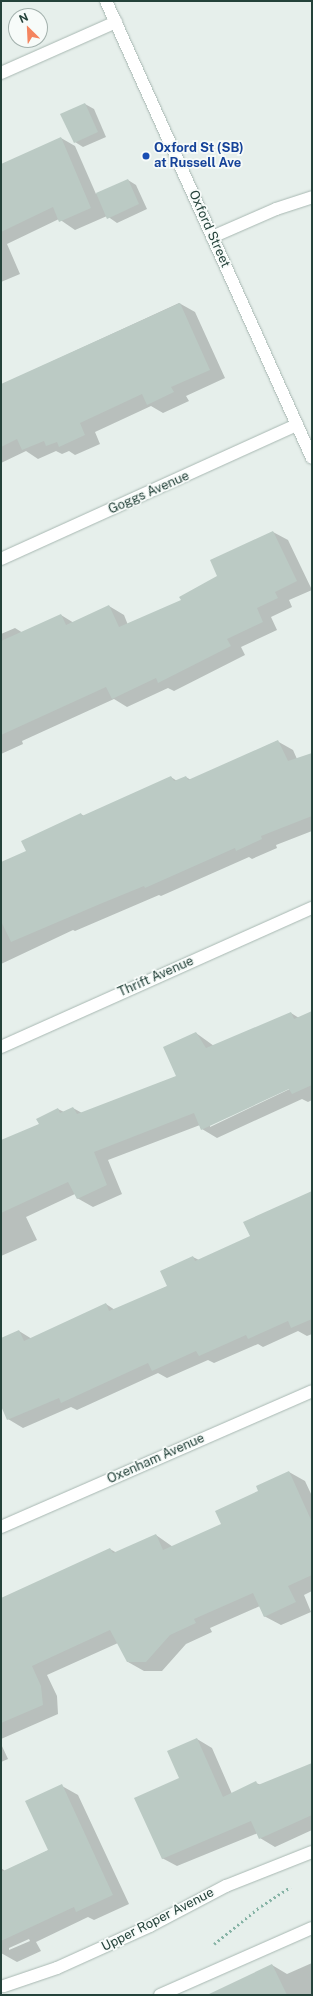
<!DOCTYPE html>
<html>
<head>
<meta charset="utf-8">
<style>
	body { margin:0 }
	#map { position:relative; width:313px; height:1996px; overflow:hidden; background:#e6efeb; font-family:"Public Sans",sans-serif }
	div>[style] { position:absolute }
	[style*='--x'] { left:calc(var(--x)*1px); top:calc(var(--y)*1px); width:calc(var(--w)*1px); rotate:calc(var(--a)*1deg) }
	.shadow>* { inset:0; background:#0003 }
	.building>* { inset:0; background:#bbcac4 }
	.path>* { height:2.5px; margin-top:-1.25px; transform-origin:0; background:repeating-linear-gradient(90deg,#86b3a5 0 2px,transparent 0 5px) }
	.roads { filter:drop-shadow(0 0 1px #a8b8b2) drop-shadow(0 0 1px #a8b8b2) }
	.lane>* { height:12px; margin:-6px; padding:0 6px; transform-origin:6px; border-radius:6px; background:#fff }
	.street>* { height:12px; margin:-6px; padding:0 6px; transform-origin:6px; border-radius:6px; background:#fff }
	.secondary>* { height:12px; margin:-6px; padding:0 6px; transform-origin:6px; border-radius:6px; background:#fff }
	.dots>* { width:11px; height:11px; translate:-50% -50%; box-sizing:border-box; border:2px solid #f7fbf9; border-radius:50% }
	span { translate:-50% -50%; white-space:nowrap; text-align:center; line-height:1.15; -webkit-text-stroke:3.5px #f7fbf9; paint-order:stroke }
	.transit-label { font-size:13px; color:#164399; font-weight:700 }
	.left { translate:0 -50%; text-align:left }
	.street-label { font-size:13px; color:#24423a }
	.frame { position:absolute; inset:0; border:2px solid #24423a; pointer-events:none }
	.north { position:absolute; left:8px; top:8px; width:40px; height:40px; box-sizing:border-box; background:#f7fbf9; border:1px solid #a3b1ad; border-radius:50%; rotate:336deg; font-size:11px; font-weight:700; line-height:16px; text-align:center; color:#24423a }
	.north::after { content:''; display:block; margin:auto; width:14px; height:18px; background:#f4845f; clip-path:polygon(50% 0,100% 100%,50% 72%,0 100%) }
</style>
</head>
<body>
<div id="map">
	<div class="shadow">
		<i style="clip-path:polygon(85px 104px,94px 109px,106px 137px,83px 147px,75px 142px)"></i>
		<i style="clip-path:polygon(61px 138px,75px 146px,96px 194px,128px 180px,136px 185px,147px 209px,117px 223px,107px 216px,75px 230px,59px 219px,7px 244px,20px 274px,1px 282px,1px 165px)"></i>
		<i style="clip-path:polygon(179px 303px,195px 312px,225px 378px,186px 396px,189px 401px,163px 413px,151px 406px,95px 432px,100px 444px,75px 455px,69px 451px,62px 454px,56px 451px,38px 459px,26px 451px,1px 463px,1px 385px)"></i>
		<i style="clip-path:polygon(273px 532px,288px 540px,312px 590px,289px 600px,292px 607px,271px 617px,277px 630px,241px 647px,245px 655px,174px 691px,168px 688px,127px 707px,114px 699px,22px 741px,23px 744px,1px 754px,1px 634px,15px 628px,23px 633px,61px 615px,74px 623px,109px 606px,124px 615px,128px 625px,182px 601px,219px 577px)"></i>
		<i style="clip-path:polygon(277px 741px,293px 750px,297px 759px,312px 754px,312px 831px,276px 845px,277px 848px,252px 859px,249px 857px,161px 896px,159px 895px,75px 931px,73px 930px,1px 964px,1px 863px,27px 852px,81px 814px,84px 816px,171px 777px,177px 781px,186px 777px,191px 780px)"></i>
		<i style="clip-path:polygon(evenodd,312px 1012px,312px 1100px,308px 1102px,302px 1099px,217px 1138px,202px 1129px,200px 1125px,108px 1160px,122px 1194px,93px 1207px,77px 1198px,75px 1194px,26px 1217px,37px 1240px,1px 1256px,1px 1142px,40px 1124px,58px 1109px,64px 1112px,73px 1108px,82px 1113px,178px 1076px,196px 1033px,214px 1046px,291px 1013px,299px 1018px,312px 1012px,293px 1086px,294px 1087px,210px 1127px,210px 1125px,293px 1086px)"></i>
		<i style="clip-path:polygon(312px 1192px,312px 1334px,307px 1336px,298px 1331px,263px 1347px,258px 1344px,214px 1363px,208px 1360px,167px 1378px,158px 1373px,77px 1410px,71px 1407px,23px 1428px,8px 1419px,1px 1403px,1px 1339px,19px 1331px,32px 1339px,106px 1304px,115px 1310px,168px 1286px,193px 1257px,199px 1260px,251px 1237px)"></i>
		<i style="clip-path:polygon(289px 1472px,305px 1481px,312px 1496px,312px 1591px,304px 1595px,311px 1612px,281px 1625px,264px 1616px,260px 1606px,210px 1628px,212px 1632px,186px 1644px,162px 1671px,144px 1671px,128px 1662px,118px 1643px,47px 1675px,57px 1696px,58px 1714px,1px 1739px,1px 1599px,110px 1549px,117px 1553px,156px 1535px,173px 1547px,222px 1525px,259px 1492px)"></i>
		<i style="clip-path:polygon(197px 1739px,212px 1748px,232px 1794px,256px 1783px,261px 1785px,312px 1764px,312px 1830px,275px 1847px,260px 1838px,258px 1833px,177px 1866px,162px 1858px,180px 1778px)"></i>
		<i style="clip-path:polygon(1px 1744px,8px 1759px,1px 1762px)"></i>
		<i style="clip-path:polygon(evenodd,62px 1786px,78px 1795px,129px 1904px,94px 1920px,88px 1917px,36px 1942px,41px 1951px,17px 1962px,1px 1953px,1px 1868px,5px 1871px,49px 1850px,62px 1786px,29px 1939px,30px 1941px,9px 1950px,9px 1948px,29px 1939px)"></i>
		<i style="clip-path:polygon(312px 1963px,312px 1995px,229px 1995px,272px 1965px,287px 1974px)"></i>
	</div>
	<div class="building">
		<i style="clip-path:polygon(85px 103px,98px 132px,74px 143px,60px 114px)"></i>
		<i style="clip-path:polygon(61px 137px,91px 208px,59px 222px,53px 207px,1px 232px,1px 164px)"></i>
		<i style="clip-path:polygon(128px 179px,139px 204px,107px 219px,96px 193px)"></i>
		<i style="clip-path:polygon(180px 303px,210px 370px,171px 387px,174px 392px,147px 405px,142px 394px,80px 423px,85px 435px,59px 447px,57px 442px,46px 446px,44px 441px,22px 450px,17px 439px,1px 447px,1px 384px)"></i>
		<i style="clip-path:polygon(273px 531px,297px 581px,275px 592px,278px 598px,257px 608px,263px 622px,227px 639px,231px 646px,158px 683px,156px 678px,112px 699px,106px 687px,1px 735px,1px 641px,61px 614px,66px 625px,109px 605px,119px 627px,181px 600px,179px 597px,217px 576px,210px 560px)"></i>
		<i style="clip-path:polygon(278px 740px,288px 761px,312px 753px,312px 816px,261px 836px,262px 839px,236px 851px,235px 848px,145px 888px,144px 886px,100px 904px,11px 942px,1px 921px,1px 862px,26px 851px,21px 841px,81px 813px,82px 816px,171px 776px,174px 781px,186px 776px,188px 780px)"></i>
		<i style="clip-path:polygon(312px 1011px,312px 1085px,292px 1094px,289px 1089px,201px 1130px,194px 1113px,94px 1152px,107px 1185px,77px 1199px,68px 1182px,1px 1213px,1px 1140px,39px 1124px,36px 1119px,58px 1108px,60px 1113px,73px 1107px,77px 1114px,176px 1076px,163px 1047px,196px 1032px,206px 1048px,291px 1012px,294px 1019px)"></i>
		<i style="clip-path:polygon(312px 1191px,312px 1319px,291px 1328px,288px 1321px,248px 1339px,246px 1335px,199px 1356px,196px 1351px,152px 1371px,148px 1363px,61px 1403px,59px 1398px,7px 1420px,1px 1406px,1px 1338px,19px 1330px,24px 1341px,106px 1303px,109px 1311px,167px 1286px,160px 1271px,193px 1256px,195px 1261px,250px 1236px,243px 1222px)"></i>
		<i style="clip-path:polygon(289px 1471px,312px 1522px,312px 1575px,288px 1586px,296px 1602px,264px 1617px,253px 1593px,194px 1619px,196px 1623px,170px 1635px,146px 1662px,127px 1662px,110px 1630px,32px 1666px,41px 1686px,43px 1705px,1px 1723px,1px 1598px,110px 1548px,113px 1553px,156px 1534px,163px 1550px,221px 1524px,215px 1511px,258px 1491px,256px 1486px)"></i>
		<i style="clip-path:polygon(197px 1738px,223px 1797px,256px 1781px,258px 1785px,312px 1763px,312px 1815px,259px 1839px,251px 1821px,162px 1859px,134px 1798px,179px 1778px,167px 1751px)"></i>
		<i style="clip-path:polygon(62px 1784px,113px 1895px,76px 1912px,74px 1907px,1px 1941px,1px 1872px,48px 1850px,25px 1801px)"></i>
		<i style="clip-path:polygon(272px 1964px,287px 1995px,207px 1995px)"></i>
	</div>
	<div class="path">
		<i style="--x:214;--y:1944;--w:60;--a:-39"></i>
		<i style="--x:261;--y:1906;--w:35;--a:-33"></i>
	</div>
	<div class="roads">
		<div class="lane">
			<i style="--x:212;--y:237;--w:70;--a:-23.6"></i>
			<i style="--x:276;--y:209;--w:38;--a:-18"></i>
		</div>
		<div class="street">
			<i style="--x:1;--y:73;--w:126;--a:-23.9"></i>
			<i style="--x:1;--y:559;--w:325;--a:-24.4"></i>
			<i style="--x:1;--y:1047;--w:341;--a:-24.1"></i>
			<i style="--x:1;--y:1527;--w:339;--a:-23.6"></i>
			<i style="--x:4;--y:1986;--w:56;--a:-18.8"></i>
			<i style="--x:57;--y:1968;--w:102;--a:-24.3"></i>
			<i style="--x:150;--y:1926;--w:86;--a:-27.8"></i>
			<i style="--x:226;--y:1886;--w:92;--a:-21.6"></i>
			<i style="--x:160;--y:1995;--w:166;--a:-23.8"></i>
		</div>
		<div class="secondary">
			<i style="--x:106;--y:1;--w:501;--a:65.74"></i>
		</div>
	</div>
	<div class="dots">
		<i style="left:146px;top:156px;background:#1a4fb4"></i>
	</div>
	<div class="transit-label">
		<span class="left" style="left:154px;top:156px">Oxford St (SB)<br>at Russell Ave</span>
	</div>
	<div class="street-label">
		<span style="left:209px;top:229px;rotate:66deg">Oxford Street</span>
		<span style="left:149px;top:493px;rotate:-24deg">Goggs Avenue</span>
		<span style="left:156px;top:977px;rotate:-24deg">Thrift Avenue</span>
		<span style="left:156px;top:1459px;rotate:-24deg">Oxenham Avenue</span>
		<span style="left:158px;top:1920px;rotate:-27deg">Upper Roper Avenue</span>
	</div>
	<div class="frame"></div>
	<div class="north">N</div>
</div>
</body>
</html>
